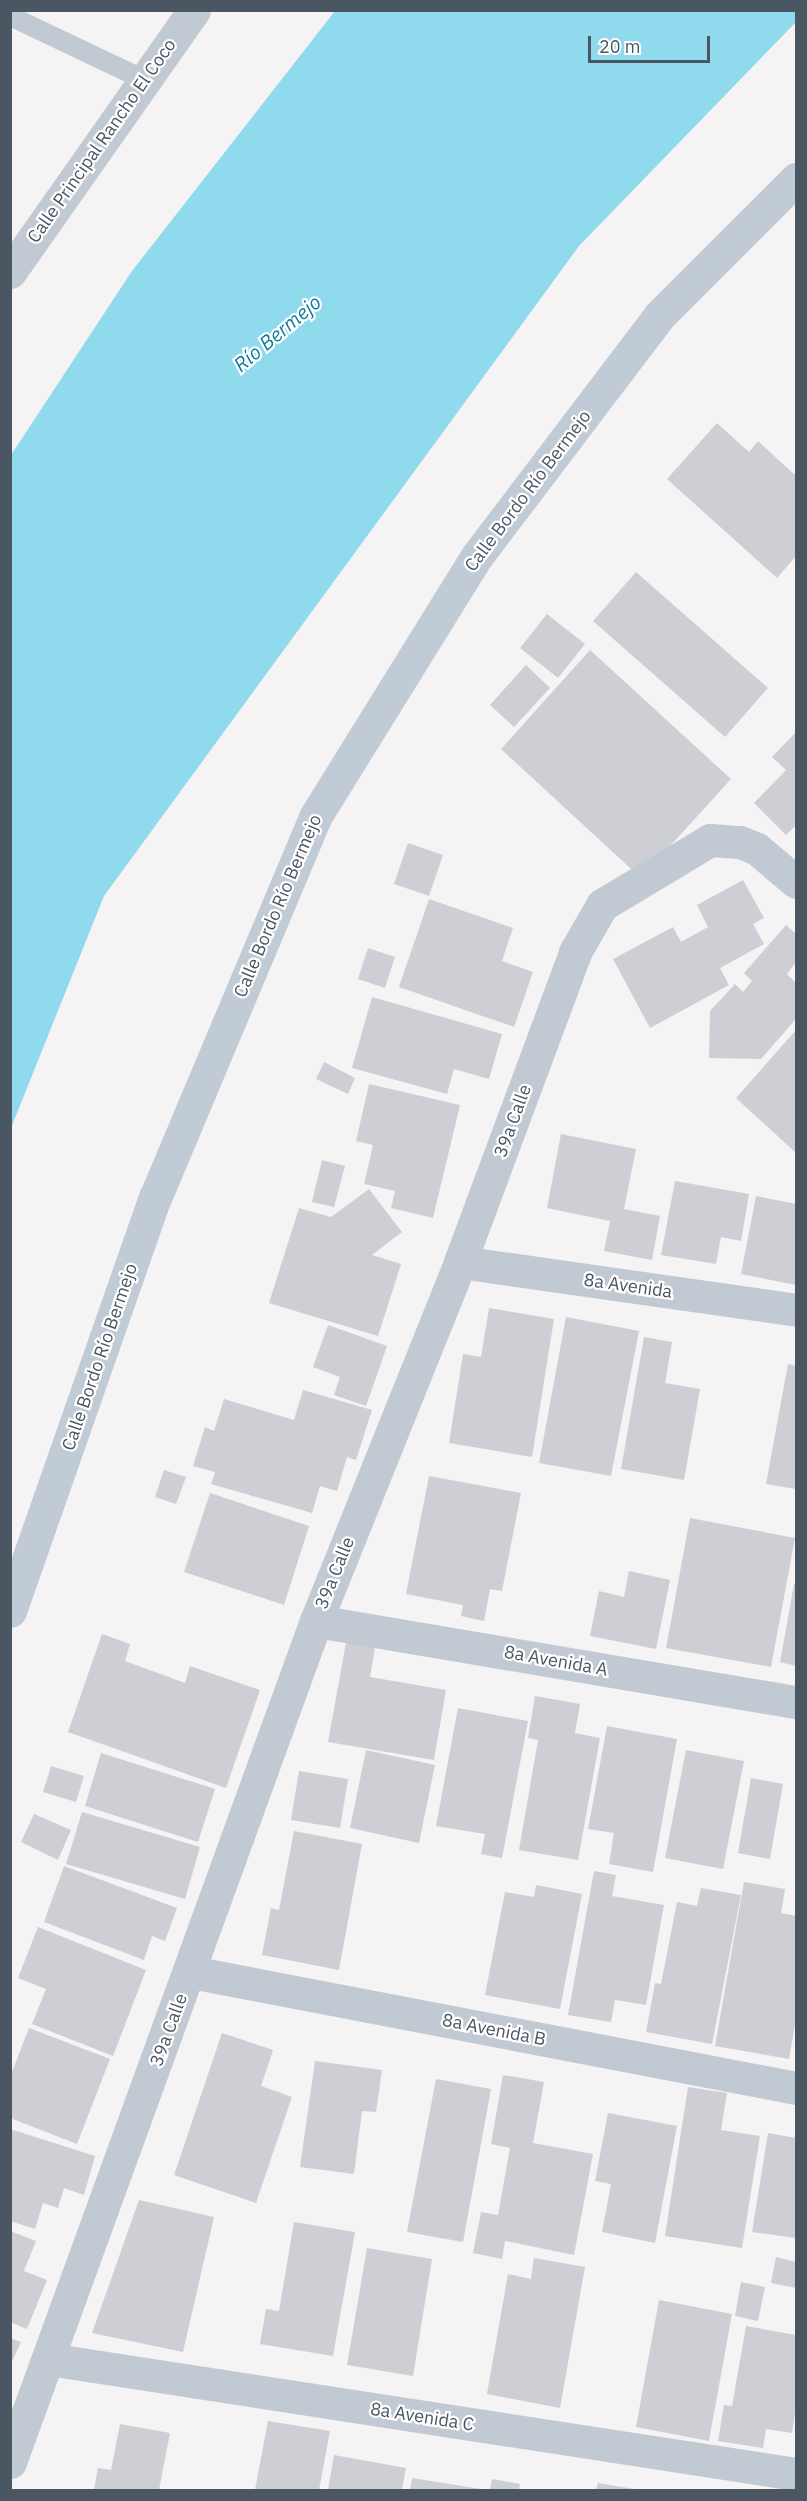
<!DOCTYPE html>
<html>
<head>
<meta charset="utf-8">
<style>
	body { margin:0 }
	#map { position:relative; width:807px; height:2501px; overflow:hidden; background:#f5f3f3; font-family:"IBM Plex Sans",sans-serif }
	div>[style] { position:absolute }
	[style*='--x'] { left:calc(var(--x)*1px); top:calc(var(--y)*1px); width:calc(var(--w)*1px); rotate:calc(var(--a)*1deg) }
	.water>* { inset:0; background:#90daee }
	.building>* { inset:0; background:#cdcfd5 }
	.service>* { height:20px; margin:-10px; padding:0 10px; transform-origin:10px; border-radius:10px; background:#c1cad2 }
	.minor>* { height:33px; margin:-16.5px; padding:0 16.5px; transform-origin:16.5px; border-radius:16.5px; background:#c1cad2 }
	.secondary>* { height:33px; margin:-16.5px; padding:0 16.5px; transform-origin:16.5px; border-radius:16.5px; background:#c1cbd6 }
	span { translate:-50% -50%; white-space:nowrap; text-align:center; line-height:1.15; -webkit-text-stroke:4.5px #fff; paint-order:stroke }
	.street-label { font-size:18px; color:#4a5661 }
	.water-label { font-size:20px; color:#0c7c9b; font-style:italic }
	.frame { position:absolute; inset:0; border:12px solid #4a5661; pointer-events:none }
	.scale { position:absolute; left:588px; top:36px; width:122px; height:27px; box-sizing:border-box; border:3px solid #4a5661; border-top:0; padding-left:8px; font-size:18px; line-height:21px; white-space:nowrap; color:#4a5661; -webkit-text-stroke:4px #fff; paint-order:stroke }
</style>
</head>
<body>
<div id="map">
	<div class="water">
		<i style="clip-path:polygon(335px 11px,796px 10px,796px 22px,579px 246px,104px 896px,11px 1128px,11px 455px,132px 271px)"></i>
	</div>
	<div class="building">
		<i style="clip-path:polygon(717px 423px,749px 452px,758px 441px,796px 476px,796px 556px,777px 578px,667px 479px)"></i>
		<i style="clip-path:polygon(636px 572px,768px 688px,725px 737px,593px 621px)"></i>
		<i style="clip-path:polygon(547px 614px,585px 644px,558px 678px,520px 648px)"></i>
		<i style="clip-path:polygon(590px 650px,731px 779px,641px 878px,501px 749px)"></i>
		<i style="clip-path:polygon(526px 665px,550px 688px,514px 727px,490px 705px)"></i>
		<i style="clip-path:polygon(796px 732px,796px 825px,786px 835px,754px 803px,786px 770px,772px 757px)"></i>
		<i style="clip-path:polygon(408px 843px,443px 855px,429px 896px,394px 884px)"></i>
		<i style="clip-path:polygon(743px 880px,764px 918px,753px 924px,764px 944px,720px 968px,729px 985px,650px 1028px,613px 959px,673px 927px,681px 942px,708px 927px,697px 905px)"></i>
		<i style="clip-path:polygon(429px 899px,513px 928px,502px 961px,533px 972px,514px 1027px,399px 987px)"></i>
		<i style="clip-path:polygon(786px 925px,796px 934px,796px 962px,787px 974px,796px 983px,796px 1019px,761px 1059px,709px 1058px,710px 1011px,735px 984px,743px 992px,752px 981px,744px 973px)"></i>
		<i style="clip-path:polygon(368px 948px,395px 957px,385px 988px,358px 979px)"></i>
		<i style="clip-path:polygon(372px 997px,502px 1034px,489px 1079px,454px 1069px,447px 1094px,352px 1068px)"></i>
		<i style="clip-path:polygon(796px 1030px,796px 1153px,736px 1098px)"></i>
		<i style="clip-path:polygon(324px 1062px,355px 1078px,348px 1094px,316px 1079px)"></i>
		<i style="clip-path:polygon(369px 1084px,460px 1105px,433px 1218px,391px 1208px,395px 1191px,364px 1184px,373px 1145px,356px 1141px)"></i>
		<i style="clip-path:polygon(561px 1134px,636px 1149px,624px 1209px,660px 1216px,652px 1260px,604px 1251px,610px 1221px,547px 1208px)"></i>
		<i style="clip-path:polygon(322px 1160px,345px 1166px,334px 1207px,312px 1202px)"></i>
		<i style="clip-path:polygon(675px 1181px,749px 1194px,741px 1241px,721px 1237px,716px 1264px,661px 1255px)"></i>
		<i style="clip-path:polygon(369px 1189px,402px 1232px,372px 1255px,401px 1264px,378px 1336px,269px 1303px,299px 1208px,331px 1217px)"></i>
		<i style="clip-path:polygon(756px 1196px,796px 1204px,796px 1285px,741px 1274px)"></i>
		<i style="clip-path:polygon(489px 1308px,554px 1319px,532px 1457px,449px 1443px,463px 1354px,481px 1357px)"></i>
		<i style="clip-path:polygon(566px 1317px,639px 1331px,611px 1476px,539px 1463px)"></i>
		<i style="clip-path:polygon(328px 1325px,387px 1346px,366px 1406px,334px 1395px,340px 1377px,313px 1367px)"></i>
		<i style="clip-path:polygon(644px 1337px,672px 1342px,665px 1383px,700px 1389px,684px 1480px,621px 1469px)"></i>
		<i style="clip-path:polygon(788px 1364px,796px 1366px,796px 1489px,766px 1484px)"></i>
		<i style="clip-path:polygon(303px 1390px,372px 1410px,356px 1460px,347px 1457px,337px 1491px,320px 1486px,312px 1513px,211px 1484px,215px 1472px,193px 1466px,205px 1427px,214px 1431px,224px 1399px,294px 1420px)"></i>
		<i style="clip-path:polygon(164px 1470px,186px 1477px,176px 1504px,155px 1497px)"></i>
		<i style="clip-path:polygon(429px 1476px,521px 1493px,502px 1591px,490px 1589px,484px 1621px,461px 1616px,463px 1605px,406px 1594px)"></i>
		<i style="clip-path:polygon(210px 1493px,309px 1526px,284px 1605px,184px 1572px)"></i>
		<i style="clip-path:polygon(690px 1518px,795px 1538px,771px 1667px,666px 1648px)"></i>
		<i style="clip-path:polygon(629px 1571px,670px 1580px,656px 1649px,590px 1636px,599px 1591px,624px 1597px)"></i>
		<i style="clip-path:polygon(794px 1584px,796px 1584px,796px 1666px,780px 1662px)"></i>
		<i style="clip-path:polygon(102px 1634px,130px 1644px,125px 1661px,185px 1683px,190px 1666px,260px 1690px,226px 1788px,68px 1732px)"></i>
		<i style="clip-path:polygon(347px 1637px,376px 1642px,370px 1677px,446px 1690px,434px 1760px,328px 1742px)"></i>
		<i style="clip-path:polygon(535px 1696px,580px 1704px,575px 1733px,600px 1738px,578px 1860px,519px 1850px,538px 1740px,528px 1738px)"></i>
		<i style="clip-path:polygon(458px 1708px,528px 1721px,502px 1858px,481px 1854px,485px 1834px,436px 1826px)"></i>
		<i style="clip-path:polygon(607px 1726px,677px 1739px,653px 1872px,609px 1864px,614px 1833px,588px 1829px)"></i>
		<i style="clip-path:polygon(366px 1750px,435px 1765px,419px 1843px,350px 1828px)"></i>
		<i style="clip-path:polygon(686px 1750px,744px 1761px,723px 1869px,665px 1858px)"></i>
		<i style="clip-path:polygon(101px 1753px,215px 1789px,198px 1842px,85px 1806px)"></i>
		<i style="clip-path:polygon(51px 1766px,84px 1776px,76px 1802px,43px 1792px)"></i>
		<i style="clip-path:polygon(299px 1771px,348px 1779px,340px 1828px,291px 1820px)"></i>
		<i style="clip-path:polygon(751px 1778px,783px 1784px,770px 1859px,738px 1853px)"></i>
		<i style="clip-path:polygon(82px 1812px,200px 1847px,185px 1899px,66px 1864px)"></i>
		<i style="clip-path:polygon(34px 1814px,71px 1830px,58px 1860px,21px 1842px)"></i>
		<i style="clip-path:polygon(294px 1831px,362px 1844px,339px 1970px,262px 1955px,271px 1908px,279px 1910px)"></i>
		<i style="clip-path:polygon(64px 1866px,177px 1908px,165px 1941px,152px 1936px,144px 1960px,44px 1922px)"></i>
		<i style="clip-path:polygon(594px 1871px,616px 1875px,612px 1896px,664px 1905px,646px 2005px,615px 2000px,611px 2022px,568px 2015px)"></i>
		<i style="clip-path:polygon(744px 1882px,785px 1889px,781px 1913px,796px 1916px,796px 2019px,789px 2059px,715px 2046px)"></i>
		<i style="clip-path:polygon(536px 1885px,582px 1894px,560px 2009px,485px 1995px,505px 1892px,534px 1897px)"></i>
		<i style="clip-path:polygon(701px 1888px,741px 1895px,712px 2044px,646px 2032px,655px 1983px,661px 1984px,677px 1902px,697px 1906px)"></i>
		<i style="clip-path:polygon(38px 1927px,146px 1970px,113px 2056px,32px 2024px,46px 1989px,18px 1978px)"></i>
		<i style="clip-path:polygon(29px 2028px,110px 2059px,77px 2144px,10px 2118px,10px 2077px)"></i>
		<i style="clip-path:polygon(222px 2033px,273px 2050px,261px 2086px,292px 2097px,256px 2203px,174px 2175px)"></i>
		<i style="clip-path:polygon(315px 2061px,382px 2070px,376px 2112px,362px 2111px,354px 2174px,300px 2167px)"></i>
		<i style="clip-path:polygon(503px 2075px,544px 2082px,533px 2143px,593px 2154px,574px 2255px,505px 2241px,502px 2259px,473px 2253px,481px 2212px,498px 2215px,510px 2148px,491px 2144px)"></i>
		<i style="clip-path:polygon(436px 2079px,491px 2089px,463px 2242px,407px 2232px)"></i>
		<i style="clip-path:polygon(688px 2087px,727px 2093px,721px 2130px,760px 2136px,742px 2248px,665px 2236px)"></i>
		<i style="clip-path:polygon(608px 2113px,677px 2126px,655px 2243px,602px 2232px,611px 2184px,595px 2181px)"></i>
		<i style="clip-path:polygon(10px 2129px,95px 2156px,84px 2195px,64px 2188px,58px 2208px,43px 2203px,35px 2229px,10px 2221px)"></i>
		<i style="clip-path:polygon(768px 2133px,796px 2138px,796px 2238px,752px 2232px)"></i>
		<i style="clip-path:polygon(139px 2200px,214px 2217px,183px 2352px,92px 2333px)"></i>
		<i style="clip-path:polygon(294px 2222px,355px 2232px,333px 2356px,260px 2344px,266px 2309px,279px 2311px)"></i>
		<i style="clip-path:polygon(10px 2231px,36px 2241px,24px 2271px,47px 2280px,27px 2329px,10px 2322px)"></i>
		<i style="clip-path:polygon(367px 2248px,432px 2259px,413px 2376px,347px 2365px)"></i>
		<i style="clip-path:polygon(776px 2257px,796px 2262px,796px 2288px,771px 2283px)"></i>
		<i style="clip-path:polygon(534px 2258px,585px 2267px,560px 2408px,487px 2394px,508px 2274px,531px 2279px)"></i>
		<i style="clip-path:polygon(741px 2282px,765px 2287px,758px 2321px,735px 2316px)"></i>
		<i style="clip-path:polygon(659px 2300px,732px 2314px,709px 2441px,636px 2427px)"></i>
		<i style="clip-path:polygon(746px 2326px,796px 2335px,796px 2406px,792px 2433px,766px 2429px,763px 2448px,718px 2441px,724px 2405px,732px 2406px)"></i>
		<i style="clip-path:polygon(10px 2338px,21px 2342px,10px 2366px)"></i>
		<i style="clip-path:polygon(268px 2421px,330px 2431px,319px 2490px,255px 2490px)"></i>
		<i style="clip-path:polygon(120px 2424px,170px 2433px,159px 2490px,94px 2490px,98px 2468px,111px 2470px)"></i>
		<i style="clip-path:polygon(334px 2455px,406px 2468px,402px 2490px,328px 2490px)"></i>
		<i style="clip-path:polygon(412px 2478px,481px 2489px,481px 2490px,410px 2490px)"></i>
		<i style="clip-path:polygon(492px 2479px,520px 2484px,519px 2490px,490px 2490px)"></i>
		<i style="clip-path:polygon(598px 2483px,634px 2489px,634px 2490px,596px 2490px)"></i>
	</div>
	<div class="service">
		<i style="--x:10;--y:16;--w:149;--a:25.4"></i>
	</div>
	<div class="minor">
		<i style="--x:10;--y:272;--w:320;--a:-54.9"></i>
		<i style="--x:460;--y:1262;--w:339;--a:8.1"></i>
		<i style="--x:316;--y:1621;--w:487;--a:9.6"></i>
		<i style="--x:191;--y:1972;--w:616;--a:10.85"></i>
		<i style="--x:48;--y:2359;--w:757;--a:8.74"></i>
		<i style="--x:10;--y:2462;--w:895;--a:-70.01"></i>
		<i style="--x:316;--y:1621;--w:387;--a:-68.1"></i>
		<i style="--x:460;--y:1262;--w:331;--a:-69.6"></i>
		<i style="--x:575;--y:952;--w:54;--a:-60.1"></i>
		<i style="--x:602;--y:905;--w:126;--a:-31"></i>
		<i style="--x:710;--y:840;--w:30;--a:4"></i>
		<i style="--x:740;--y:842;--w:18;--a:22"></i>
		<i style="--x:757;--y:849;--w:51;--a:40.2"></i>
	</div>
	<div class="secondary">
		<i style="--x:10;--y:1611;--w:438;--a:-70.7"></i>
		<i style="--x:155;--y:1198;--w:413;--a:-67.2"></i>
		<i style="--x:315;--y:817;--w:307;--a:-58.2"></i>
		<i style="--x:477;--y:556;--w:301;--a:-52.8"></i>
		<i style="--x:659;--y:316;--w:194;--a:-45"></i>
	</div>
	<div class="street-label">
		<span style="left:102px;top:141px;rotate:-55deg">Calle Principal Rancho El Coco</span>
		<span style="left:528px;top:491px;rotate:-53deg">Calle Bordo Río Bermejo</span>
		<span style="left:278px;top:906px;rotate:-67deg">Calle Bordo Río Bermejo</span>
		<span style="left:513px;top:1121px;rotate:-70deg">39a Calle</span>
		<span style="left:628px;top:1286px;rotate:8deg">8a Avenida</span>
		<span style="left:100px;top:1357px;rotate:-71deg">Calle Bordo Río Bermejo</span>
		<span style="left:335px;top:1573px;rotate:-68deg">39a Calle</span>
		<span style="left:556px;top:1661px;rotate:10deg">8a Avenida A</span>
		<span style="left:169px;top:2030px;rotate:-70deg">39a Calle</span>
		<span style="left:494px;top:2030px;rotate:11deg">8a Avenida B</span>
		<span style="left:422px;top:2417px;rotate:9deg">8a Avenida C</span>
	</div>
	<div class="water-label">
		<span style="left:277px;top:333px;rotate:-40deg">Río Bermejo</span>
	</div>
	<div class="frame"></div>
	<div class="scale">20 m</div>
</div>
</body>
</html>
